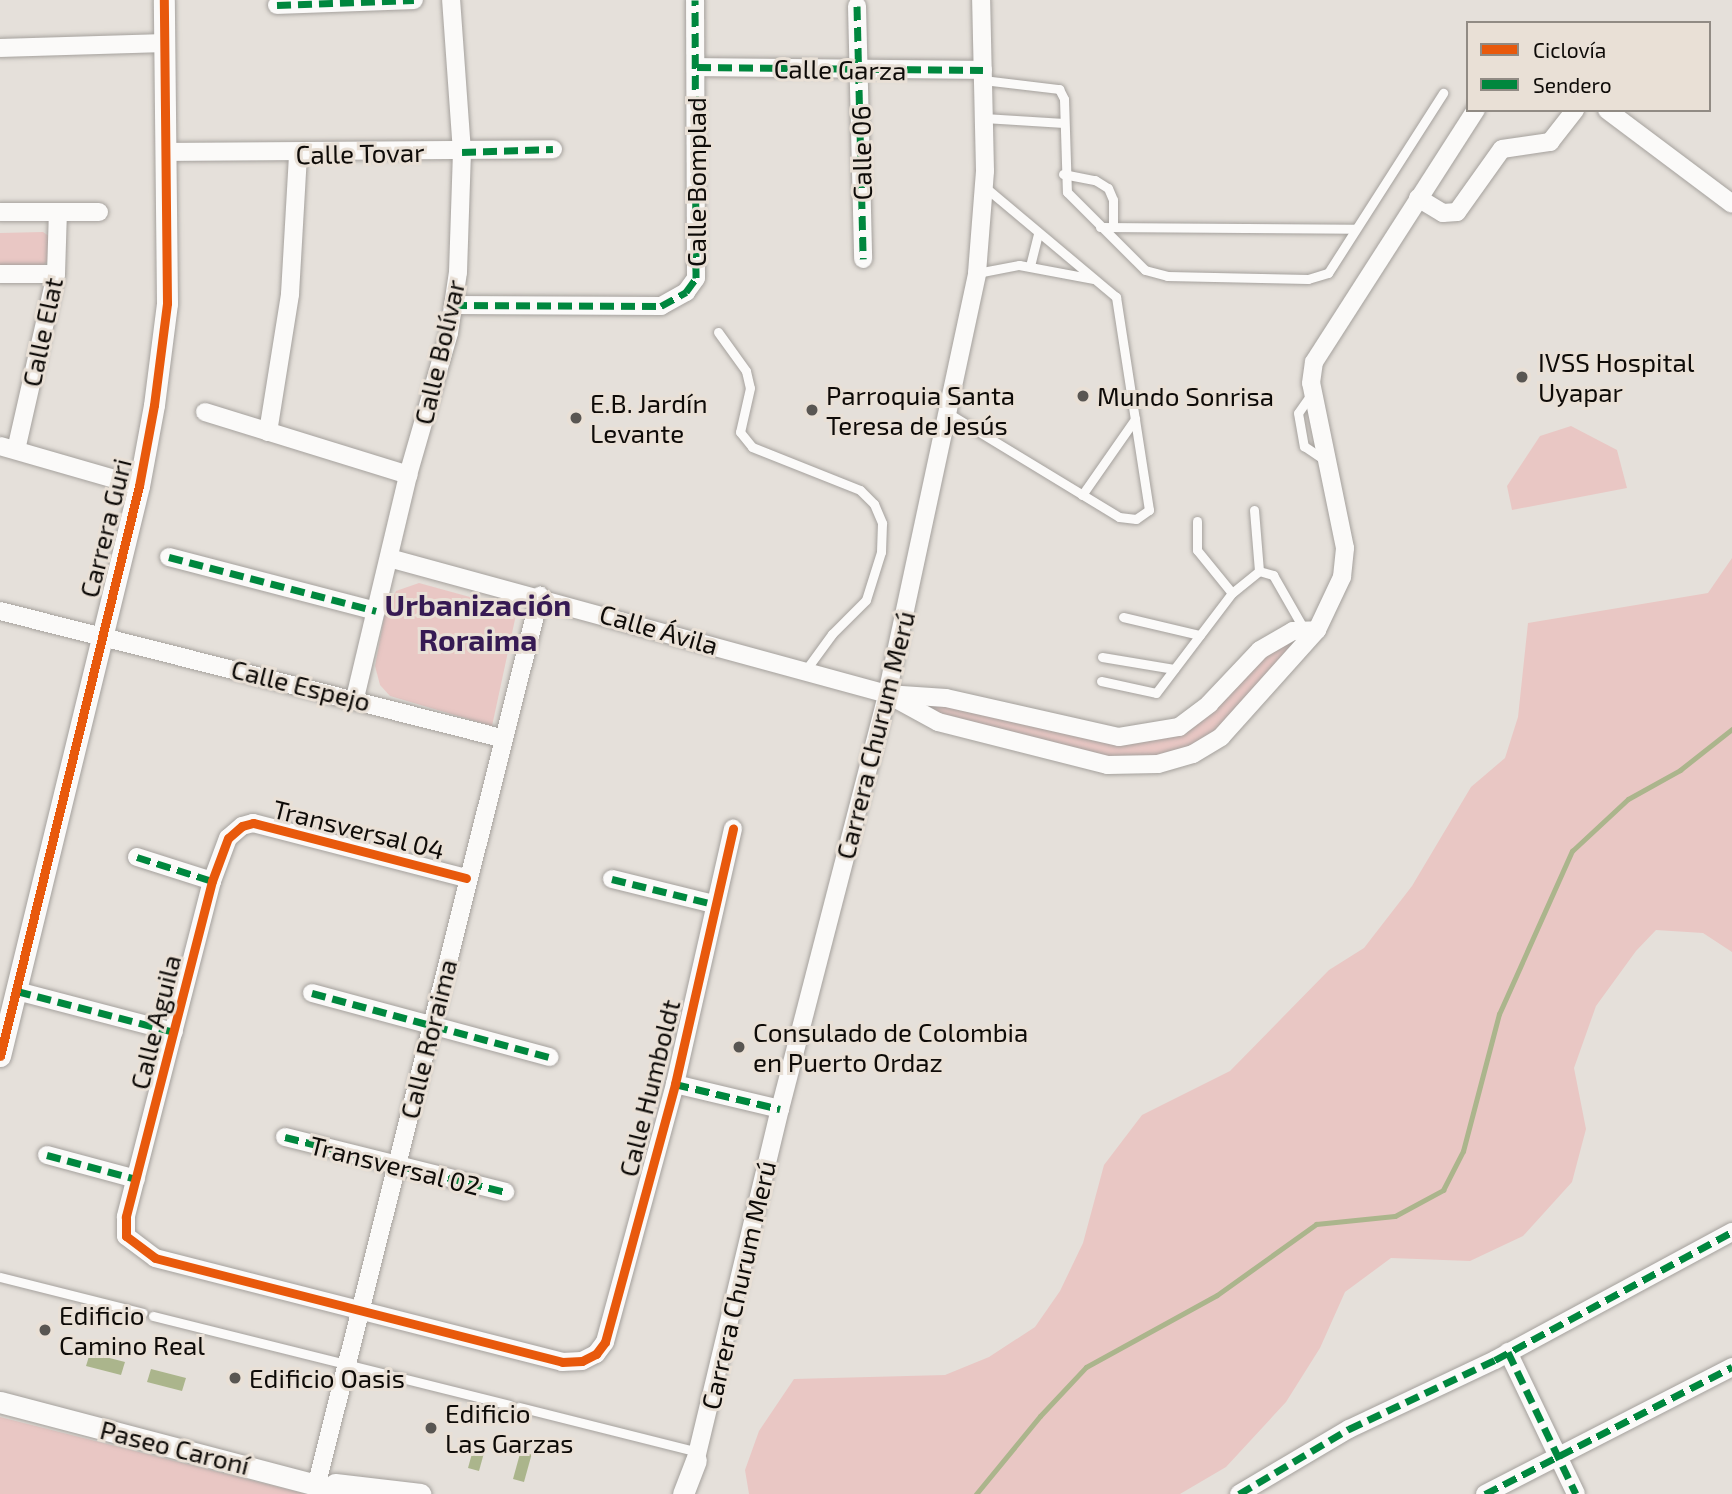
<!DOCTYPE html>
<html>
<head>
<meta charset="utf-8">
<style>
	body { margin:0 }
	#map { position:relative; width:1732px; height:1494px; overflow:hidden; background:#e5e0da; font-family:"Exo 2",sans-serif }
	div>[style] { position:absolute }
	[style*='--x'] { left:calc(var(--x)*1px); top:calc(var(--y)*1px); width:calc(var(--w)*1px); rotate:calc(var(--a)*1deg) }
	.green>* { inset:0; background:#e9c7c4 }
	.water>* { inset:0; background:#abb58c }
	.stream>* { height:5px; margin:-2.5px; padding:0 2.5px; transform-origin:2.5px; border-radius:2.5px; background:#abb58c }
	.roads { filter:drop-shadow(0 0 2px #a5a19d) drop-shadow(0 0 2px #a5a19d) }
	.service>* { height:9px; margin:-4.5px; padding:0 4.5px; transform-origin:4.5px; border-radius:4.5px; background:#fbfaf9 }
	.minor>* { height:18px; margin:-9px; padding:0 9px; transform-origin:9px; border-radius:9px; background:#fbfaf9 }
	.tertiary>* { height:21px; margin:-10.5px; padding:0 10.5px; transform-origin:10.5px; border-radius:10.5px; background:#fbfaf9 }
	.quiet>* { height:7px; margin-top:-3.5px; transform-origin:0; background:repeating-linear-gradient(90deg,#00873e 0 14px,transparent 0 21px) }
	.cycleway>* { height:9px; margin:-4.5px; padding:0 4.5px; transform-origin:4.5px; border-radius:4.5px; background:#e8590c }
	.dots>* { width:19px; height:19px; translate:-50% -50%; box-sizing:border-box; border:4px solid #e9e0d6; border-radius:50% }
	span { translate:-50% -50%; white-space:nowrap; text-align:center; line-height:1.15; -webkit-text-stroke:6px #e9e0d6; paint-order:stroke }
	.street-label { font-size:26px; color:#0e0b08 }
	.poi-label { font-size:26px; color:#0e0b08 }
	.left { translate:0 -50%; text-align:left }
	.quarter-label { font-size:30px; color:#361a53; font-weight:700 }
	.legend { position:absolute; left:1466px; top:21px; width:245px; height:91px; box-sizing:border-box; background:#e9e0d6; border:2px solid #918b84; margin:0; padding:9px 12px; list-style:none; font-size:21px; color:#0e0b08 }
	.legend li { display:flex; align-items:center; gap:14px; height:35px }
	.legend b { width:35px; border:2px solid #918b84 }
</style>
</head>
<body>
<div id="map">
	<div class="green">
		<i style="clip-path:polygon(43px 232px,52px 238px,54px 254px,42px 267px,0 266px,0 233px)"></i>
		<i style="clip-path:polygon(1571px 426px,1617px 450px,1627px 488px,1512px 510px,1507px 486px,1540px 436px)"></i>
		<i style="clip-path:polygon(1732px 558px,1732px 952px,1703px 933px,1656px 930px,1636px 951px,1596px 1006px,1574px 1068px,1586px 1129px,1572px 1182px,1523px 1236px,1470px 1261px,1391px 1258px,1345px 1292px,1320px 1348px,1286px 1402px,1226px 1467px,1180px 1494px,749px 1494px,745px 1470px,759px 1431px,794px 1379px,945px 1375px,989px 1357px,1035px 1327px,1060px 1291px,1083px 1243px,1104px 1165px,1142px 1115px,1230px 1071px,1329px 970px,1364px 948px,1412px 886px,1471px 787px,1505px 758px,1518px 717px,1528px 623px,1708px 593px)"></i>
		<i style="clip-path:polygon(419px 583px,517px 610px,492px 726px,390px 696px,380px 685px,375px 666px,385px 613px,396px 591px)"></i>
		<i style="clip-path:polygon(1317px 630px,1221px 737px,1138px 766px,938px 722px,887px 694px,1100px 735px,1179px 727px,1260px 650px)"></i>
		<i style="clip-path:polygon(0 1417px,306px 1494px,0 1494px)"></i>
	</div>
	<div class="water">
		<i style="clip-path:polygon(90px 1353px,125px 1362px,121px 1375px,86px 1366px)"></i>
		<i style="clip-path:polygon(151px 1369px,186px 1378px,182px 1391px,147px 1382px)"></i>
		<i style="clip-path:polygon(476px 1439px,487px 1442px,479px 1471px,468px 1468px)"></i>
		<i style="clip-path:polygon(521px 1450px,532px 1453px,524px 1482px,513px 1479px)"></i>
	</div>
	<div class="stream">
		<i style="--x:976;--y:1494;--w:101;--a:-50.6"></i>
		<i style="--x:1040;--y:1416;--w:67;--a:-46.8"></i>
		<i style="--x:1086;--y:1367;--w:149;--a:-28.8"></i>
		<i style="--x:1217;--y:1295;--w:122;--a:-35.6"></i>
		<i style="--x:1316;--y:1224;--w:79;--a:-5.8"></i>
		<i style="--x:1395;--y:1216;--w:55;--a:-28.4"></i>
		<i style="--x:1443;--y:1190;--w:44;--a:-62.9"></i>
		<i style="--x:1463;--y:1151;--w:142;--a:-75.3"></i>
		<i style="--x:1499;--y:1014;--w:179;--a:-65.9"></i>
		<i style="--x:1572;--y:851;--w:76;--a:-42.9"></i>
		<i style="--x:1628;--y:799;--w:60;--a:-29.1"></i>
		<i style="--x:1680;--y:770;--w:66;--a:-38.3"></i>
	</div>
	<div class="roads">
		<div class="service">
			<i style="--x:983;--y:80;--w:77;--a:6.8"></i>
			<i style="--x:1059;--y:89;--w:11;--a:63"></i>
			<i style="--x:1064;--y:99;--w:93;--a:88.2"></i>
			<i style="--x:1067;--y:192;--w:110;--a:45"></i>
			<i style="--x:1145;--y:270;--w:23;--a:15"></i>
			<i style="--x:1167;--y:276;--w:141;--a:1.2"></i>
			<i style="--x:1308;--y:279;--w:21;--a:-17"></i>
			<i style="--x:1328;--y:273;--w:214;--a:-57.4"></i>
			<i style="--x:984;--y:118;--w:80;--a:3.6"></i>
			<i style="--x:1063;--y:174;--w:33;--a:11"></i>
			<i style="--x:1095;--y:180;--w:15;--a:32"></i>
			<i style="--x:1108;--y:188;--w:13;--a:67"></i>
			<i style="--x:1113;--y:200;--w:27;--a:90"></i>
			<i style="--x:1100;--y:227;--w:255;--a:0.4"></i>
			<i style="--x:1030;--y:266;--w:34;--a:-76"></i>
			<i style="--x:977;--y:273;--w:43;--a:-10.8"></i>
			<i style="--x:1019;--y:265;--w:76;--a:10.6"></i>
			<i style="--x:718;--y:332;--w:48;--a:54.3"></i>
			<i style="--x:746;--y:371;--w:17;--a:77"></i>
			<i style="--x:750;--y:388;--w:45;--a:102.8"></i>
			<i style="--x:740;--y:432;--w:19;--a:51"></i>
			<i style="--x:752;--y:447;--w:116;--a:21.7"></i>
			<i style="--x:860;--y:490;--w:20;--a:45"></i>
			<i style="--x:874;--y:504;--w:21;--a:67"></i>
			<i style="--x:882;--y:523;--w:29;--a:92"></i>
			<i style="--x:881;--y:552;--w:50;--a:107.4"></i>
			<i style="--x:866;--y:600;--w:48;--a:135"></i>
			<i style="--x:832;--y:634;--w:46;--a:126.1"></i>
			<i style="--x:1312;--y:393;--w:24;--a:125"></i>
			<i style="--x:1298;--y:413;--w:34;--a:80"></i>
			<i style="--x:1304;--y:446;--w:25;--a:34"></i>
			<i style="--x:948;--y:413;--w:200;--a:31.3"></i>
			<i style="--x:1119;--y:517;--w:17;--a:7"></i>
			<i style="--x:1136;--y:519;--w:16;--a:-35"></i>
			<i style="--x:1149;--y:510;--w:216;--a:-98.8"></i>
			<i style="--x:1116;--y:297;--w:171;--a:-140"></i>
			<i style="--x:1082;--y:495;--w:93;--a:-55.1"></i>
			<i style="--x:1254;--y:510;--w:61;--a:85.3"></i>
			<i style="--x:1197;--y:521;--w:29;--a:90"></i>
			<i style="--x:1197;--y:550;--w:55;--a:50.9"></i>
			<i style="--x:1123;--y:617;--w:79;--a:13.2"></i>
			<i style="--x:1102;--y:657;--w:73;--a:9.5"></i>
			<i style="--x:1101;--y:681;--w:56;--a:12.3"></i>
			<i style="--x:1156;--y:693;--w:126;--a:-52.8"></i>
			<i style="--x:1232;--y:593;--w:35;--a:-39"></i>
			<i style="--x:1259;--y:571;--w:15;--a:16"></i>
			<i style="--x:1273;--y:575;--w:64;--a:60.3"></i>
			<i style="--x:0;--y:1277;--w:147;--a:14.1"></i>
			<i style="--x:153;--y:1316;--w:367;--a:14"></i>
			<i style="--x:519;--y:1407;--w:185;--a:14.1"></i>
		</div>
		<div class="minor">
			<i style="--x:277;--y:5;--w:137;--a:-2.1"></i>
			<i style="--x:857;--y:6;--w:253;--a:88.6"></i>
			<i style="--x:0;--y:48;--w:165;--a:-1.7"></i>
			<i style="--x:697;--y:67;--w:286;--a:0.6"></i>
			<i style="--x:1607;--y:110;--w:156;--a:36.9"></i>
			<i style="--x:167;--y:152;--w:386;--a:-0.4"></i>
			<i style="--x:1418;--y:198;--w:29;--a:31"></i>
			<i style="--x:1443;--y:213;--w:14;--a:-4"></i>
			<i style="--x:1457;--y:212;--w:77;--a:-54.5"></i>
			<i style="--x:1502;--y:149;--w:49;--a:-8.3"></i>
			<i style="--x:1550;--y:142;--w:41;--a:-52"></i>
			<i style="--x:0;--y:212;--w:99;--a:0"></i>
			<i style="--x:0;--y:274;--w:56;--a:0"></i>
			<i style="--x:453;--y:305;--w:208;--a:0.3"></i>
			<i style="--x:661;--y:306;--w:29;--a:-29"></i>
			<i style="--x:686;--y:292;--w:17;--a:-54"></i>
			<i style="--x:696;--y:278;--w:278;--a:-90.2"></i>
			<i style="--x:205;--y:412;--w:213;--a:17.2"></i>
			<i style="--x:268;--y:432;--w:140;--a:-80.9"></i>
			<i style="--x:290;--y:294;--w:139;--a:-86.7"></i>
			<i style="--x:0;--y:446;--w:145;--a:16.1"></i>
			<i style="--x:16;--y:450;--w:180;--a:-77.2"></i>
			<i style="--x:56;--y:274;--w:62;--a:-88.2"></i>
			<i style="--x:169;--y:557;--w:214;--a:14.6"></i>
			<i style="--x:389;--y:558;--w:516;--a:15.27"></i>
			<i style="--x:887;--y:694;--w:59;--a:3.9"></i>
			<i style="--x:946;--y:698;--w:177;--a:12.7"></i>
			<i style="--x:1119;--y:737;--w:61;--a:-9.5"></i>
			<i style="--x:1179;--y:727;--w:38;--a:-37"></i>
			<i style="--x:1209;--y:704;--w:74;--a:-46.6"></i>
			<i style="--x:1260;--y:650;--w:38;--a:-30"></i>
			<i style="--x:1293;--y:631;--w:24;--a:-2"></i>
			<i style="--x:0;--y:611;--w:517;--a:14.22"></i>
			<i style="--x:887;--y:694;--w:58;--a:28.8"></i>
			<i style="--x:938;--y:722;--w:175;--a:14.2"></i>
			<i style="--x:1108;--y:765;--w:50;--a:-1.1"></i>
			<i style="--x:1158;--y:764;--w:36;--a:-16"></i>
			<i style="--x:1193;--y:754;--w:33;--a:-31"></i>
			<i style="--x:1221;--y:737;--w:144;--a:-48.1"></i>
			<i style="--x:1317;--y:630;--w:59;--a:-64.7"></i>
			<i style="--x:1342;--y:577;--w:29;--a:-84"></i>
			<i style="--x:1345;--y:548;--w:168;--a:-101.6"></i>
			<i style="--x:1311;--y:383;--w:21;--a:-82"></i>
			<i style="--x:1314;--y:362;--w:300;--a:-57.3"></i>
			<i style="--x:355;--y:698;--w:229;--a:-76.6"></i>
			<i style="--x:408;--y:475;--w:148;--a:-73.9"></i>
			<i style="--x:449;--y:333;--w:62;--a:-81.6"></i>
			<i style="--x:458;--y:272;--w:120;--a:-88.1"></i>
			<i style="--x:462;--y:152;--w:152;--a:-94.1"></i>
			<i style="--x:137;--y:857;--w:79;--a:17.7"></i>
			<i style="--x:466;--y:878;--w:220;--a:-165.5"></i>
			<i style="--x:253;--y:823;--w:11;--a:165"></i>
			<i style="--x:242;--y:826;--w:18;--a:139"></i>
			<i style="--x:228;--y:838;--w:46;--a:110.4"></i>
			<i style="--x:212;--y:881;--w:347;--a:104.4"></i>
			<i style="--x:126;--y:1217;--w:19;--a:90"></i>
			<i style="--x:126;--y:1236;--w:36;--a:37"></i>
			<i style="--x:155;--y:1258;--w:420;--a:14.3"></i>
			<i style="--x:562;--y:1362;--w:20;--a:-3"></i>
			<i style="--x:582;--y:1361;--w:16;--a:-27"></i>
			<i style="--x:596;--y:1354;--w:15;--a:-53"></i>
			<i style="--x:605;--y:1342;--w:267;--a:-74.8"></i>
			<i style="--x:675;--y:1084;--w:262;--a:-77.2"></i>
			<i style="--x:612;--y:879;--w:105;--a:13.8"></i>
			<i style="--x:17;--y:991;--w:162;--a:14.6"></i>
			<i style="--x:312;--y:993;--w:246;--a:15.1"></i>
			<i style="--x:675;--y:1084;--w:108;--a:13.4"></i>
			<i style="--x:285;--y:1137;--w:227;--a:14"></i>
			<i style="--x:47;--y:1155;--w:92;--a:15.1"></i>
			<i style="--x:1508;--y:1352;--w:157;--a:64.4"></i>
			<i style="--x:693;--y:1471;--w:372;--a:-76.5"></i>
			<i style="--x:780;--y:1109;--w:429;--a:-75.5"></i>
			<i style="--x:887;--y:694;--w:431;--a:-77.9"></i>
			<i style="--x:977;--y:273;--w:102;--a:-85.5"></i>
			<i style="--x:985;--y:171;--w:171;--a:-91.3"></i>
			<i style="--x:317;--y:1483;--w:915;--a:-75.89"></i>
			<i style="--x:1239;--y:1494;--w:128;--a:-30.6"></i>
			<i style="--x:1349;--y:1429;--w:161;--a:-25.3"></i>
			<i style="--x:1495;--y:1360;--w:269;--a:-28.4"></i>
			<i style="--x:1485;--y:1494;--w:278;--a:-27.2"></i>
		</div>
		<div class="tertiary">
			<i style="--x:0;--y:1056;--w:587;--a:-76.3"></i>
			<i style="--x:139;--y:486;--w:82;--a:-79.5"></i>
			<i style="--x:154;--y:405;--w:103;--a:-82.7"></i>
			<i style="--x:167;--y:303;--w:303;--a:-90.6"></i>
			<i style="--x:0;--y:1402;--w:362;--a:14.7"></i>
			<i style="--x:335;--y:1484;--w:86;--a:6.7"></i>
			<i style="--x:683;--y:1494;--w:36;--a:-69"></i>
		</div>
	</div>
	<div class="quiet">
		<i style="--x:277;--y:5;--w:137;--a:-2.1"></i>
		<i style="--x:857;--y:6;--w:253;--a:88.6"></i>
		<i style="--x:697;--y:67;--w:286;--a:0.6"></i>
		<i style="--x:462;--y:152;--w:91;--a:-1.9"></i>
		<i style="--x:453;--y:305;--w:208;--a:0.3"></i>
		<i style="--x:661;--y:306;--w:29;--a:-29"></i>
		<i style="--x:686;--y:292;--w:17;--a:-54"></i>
		<i style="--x:696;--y:278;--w:278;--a:-90.2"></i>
		<i style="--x:169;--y:557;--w:214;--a:14.6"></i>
		<i style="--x:137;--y:857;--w:79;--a:17.7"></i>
		<i style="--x:612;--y:879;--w:105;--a:13.8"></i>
		<i style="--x:17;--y:991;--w:162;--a:14.6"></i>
		<i style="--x:312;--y:993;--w:246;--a:15.1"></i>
		<i style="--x:675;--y:1084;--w:108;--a:13.4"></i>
		<i style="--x:285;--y:1137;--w:227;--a:14"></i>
		<i style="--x:47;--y:1155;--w:92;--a:15.1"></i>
		<i style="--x:1508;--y:1352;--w:157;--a:64.4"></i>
		<i style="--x:1239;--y:1494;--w:128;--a:-30.6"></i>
		<i style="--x:1349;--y:1429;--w:161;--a:-25.3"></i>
		<i style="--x:1495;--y:1360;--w:269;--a:-28.4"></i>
		<i style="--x:1485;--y:1494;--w:278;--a:-27.2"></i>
	</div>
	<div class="cycleway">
		<i style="--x:466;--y:878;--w:220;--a:-165.5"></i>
		<i style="--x:253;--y:823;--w:11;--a:165"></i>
		<i style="--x:242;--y:826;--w:18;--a:139"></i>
		<i style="--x:228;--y:838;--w:46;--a:110.4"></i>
		<i style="--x:212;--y:881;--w:347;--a:104.4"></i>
		<i style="--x:126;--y:1217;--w:19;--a:90"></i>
		<i style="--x:126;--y:1236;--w:36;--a:37"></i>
		<i style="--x:155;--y:1258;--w:420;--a:14.3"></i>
		<i style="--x:562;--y:1362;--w:20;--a:-3"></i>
		<i style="--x:582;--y:1361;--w:16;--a:-27"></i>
		<i style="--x:596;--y:1354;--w:15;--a:-53"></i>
		<i style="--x:605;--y:1342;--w:267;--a:-74.8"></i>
		<i style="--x:675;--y:1084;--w:262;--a:-77.2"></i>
		<i style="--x:0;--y:1056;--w:587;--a:-76.3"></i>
		<i style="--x:139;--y:486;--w:82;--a:-79.5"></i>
		<i style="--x:154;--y:405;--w:103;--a:-82.7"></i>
		<i style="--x:167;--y:303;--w:303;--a:-90.6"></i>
	</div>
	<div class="dots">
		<i style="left:1522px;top:377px;background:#595652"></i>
		<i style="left:1083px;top:396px;background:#595652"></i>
		<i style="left:812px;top:410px;background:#595652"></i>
		<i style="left:576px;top:418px;background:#595652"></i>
		<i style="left:739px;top:1047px;background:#595652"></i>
		<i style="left:45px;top:1330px;background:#595652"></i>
		<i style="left:235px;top:1378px;background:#595652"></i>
		<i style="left:431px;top:1428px;background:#595652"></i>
	</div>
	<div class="street-label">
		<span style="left:840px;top:69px;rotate:1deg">Calle Garza</span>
		<span style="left:360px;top:153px;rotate:-1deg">Calle Tovar</span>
		<span style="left:861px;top:153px;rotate:-91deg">Calle 06</span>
		<span style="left:696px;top:182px;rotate:-90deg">Calle Bomplad</span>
		<span style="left:42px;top:332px;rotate:-78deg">Calle Elat</span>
		<span style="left:439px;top:352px;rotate:-77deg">Calle Bolívar</span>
		<span style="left:105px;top:528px;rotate:-76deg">Carrera Guri</span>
		<span style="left:659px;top:629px;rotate:16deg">Calle Ávila</span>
		<span style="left:301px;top:685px;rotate:14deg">Calle Espejo</span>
		<span style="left:875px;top:735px;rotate:-76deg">Carrera Churum Merú</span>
		<span style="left:359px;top:829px;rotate:14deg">Transversal 04</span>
		<span style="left:155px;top:1022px;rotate:-76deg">Calle Aguila</span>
		<span style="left:428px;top:1039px;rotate:-76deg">Calle Roraima</span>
		<span style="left:649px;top:1088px;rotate:-76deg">Calle Humboldt</span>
		<span style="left:395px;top:1165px;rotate:14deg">Transversal 02</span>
		<span style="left:738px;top:1285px;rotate:-77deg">Carrera Churum Merú</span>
		<span style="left:175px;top:1447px;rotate:14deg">Paseo Caroní</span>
	</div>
	<div class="poi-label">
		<span class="left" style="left:1538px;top:377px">IVSS Hospital<br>Uyapar</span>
		<span class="left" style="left:826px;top:410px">Parroquia Santa<br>Teresa de Jesús</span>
		<span class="left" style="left:1097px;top:396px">Mundo Sonrisa</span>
		<span class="left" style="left:590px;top:418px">E.B. Jardín<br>Levante</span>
		<span class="left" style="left:753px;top:1047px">Consulado de Colombia<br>en Puerto Ordaz</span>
		<span class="left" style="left:59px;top:1330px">Edificio<br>Camino Real</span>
		<span class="left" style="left:249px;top:1378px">Edificio Oasis</span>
		<span class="left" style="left:445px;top:1428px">Edificio<br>Las Garzas</span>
	</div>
	<div class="quarter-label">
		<span style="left:478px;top:621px">Urbanización<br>Roraima</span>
	</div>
	<ul class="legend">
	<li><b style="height:9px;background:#e8590c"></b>Ciclovía</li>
	<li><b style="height:9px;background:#00873e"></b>Sendero</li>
	</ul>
</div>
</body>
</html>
